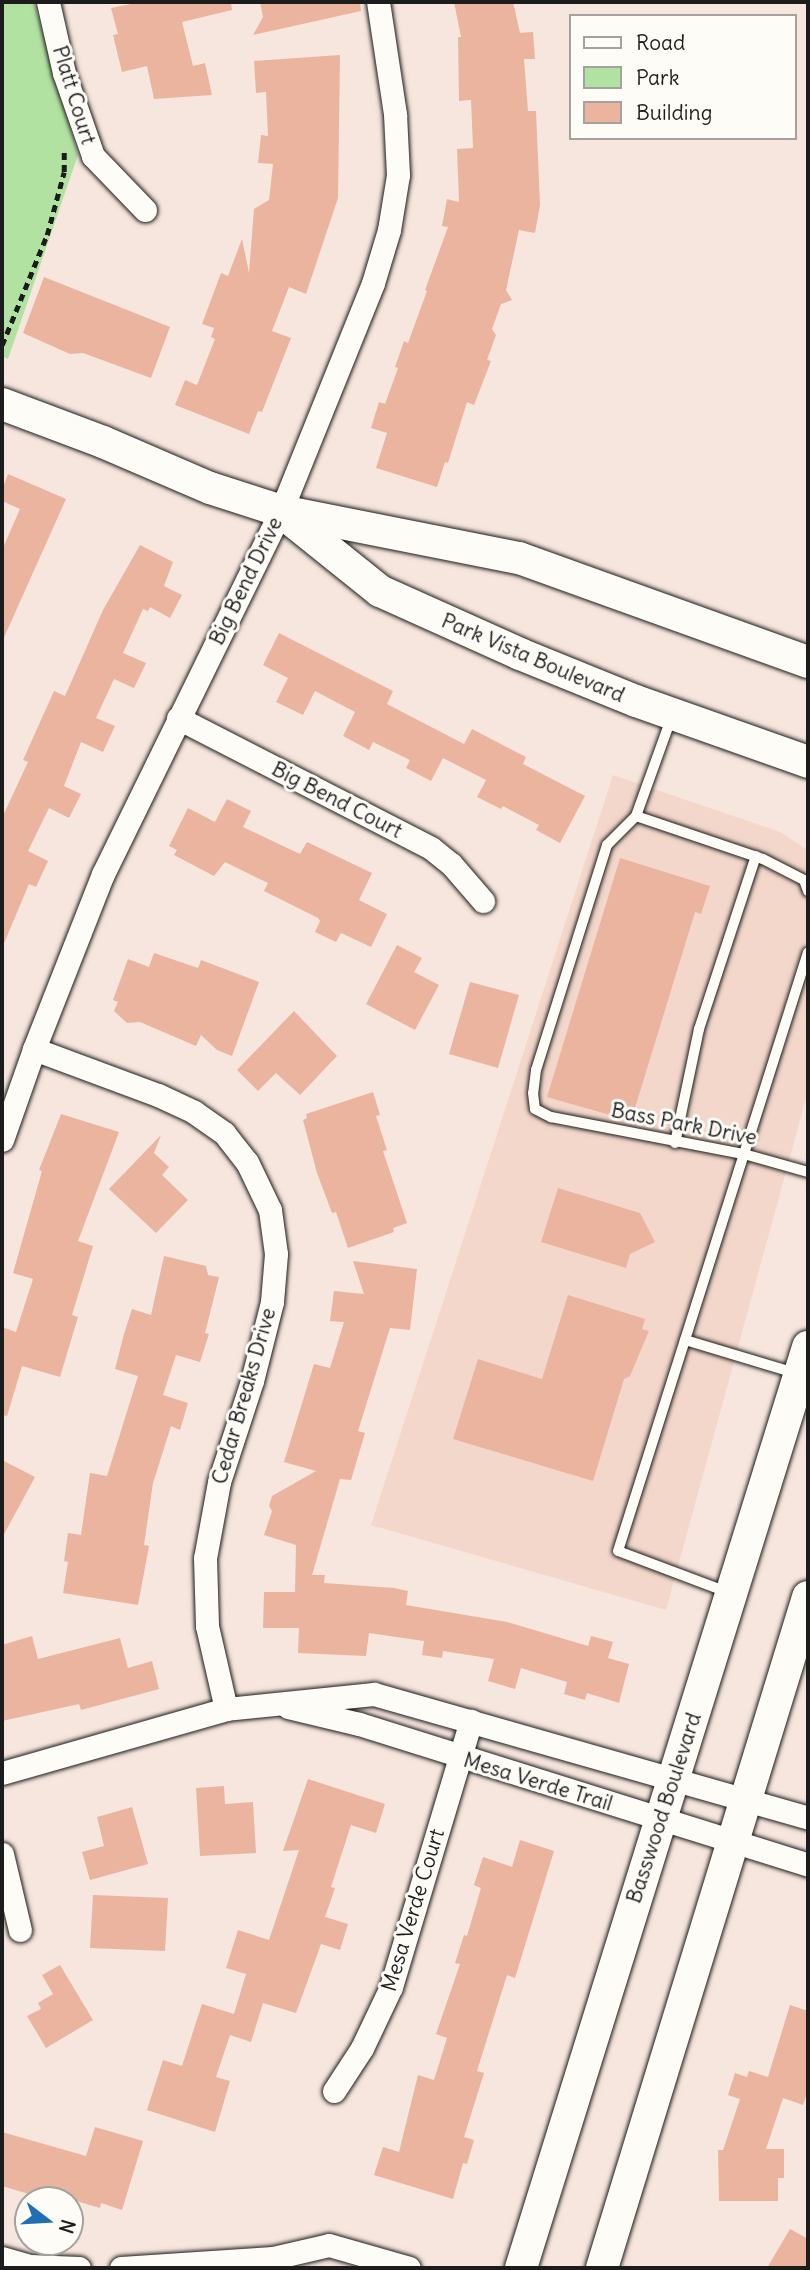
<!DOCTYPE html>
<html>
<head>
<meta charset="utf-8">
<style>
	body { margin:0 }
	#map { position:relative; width:810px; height:2270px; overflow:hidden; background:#f7e6dd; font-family:Delius,sans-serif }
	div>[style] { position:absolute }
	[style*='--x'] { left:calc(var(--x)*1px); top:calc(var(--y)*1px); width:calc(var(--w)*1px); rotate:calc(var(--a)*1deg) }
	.built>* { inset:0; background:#f3d7ca }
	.green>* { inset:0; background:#b2e2a1 }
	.building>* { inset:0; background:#eab49f }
	.path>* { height:4.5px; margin-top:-2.25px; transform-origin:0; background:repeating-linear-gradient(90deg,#1c1c1c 0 7px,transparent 0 12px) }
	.roads { filter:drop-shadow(0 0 2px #1c1c1c) drop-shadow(0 0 2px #1c1c1c) }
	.lane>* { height:10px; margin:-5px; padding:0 5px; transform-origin:5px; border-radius:5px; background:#fdfcf7 }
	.street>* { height:23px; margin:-11.5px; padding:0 11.5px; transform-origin:11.5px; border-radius:11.5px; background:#fdfcf7 }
	.secondary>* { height:32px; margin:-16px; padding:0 16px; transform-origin:16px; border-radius:16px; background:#fdfcf7 }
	span { translate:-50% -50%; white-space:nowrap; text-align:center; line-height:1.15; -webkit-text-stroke:6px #fdfcf7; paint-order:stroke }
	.street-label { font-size:21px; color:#1c1c1c }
	.frame { position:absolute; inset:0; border:4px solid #1c1c1c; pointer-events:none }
	.legend { position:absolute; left:569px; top:14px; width:228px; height:126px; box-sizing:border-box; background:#fdfcf7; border:2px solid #a3a29f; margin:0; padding:9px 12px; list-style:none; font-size:21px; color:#1c1c1c }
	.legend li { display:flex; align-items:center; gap:14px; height:35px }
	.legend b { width:35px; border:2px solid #a3a29f }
	.north { position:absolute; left:14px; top:2186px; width:70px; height:70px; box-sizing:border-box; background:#fdfcf7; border:2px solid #a3a29f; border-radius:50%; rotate:107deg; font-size:19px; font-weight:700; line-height:28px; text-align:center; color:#1c1c1c }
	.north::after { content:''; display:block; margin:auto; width:24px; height:32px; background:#1f6fb2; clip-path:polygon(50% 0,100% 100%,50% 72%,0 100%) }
</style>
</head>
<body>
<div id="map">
	<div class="built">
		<i style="clip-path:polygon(613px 775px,780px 832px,808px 850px,808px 1091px,666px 1610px,371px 1525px)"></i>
	</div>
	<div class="green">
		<i style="clip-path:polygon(2px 2px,34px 2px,78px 155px,8px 359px,2px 356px)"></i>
	</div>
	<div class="building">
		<i style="clip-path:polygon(141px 2px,231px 2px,232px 10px,182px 22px,193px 66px,205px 63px,212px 95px,154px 99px,147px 66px,122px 72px,113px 35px,118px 34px,111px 8px)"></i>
		<i style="clip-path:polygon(260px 2px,360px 2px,361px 11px,253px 35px,263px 17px)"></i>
		<i style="clip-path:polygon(454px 2px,513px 2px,520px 33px,533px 32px,535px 59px,524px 59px,528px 111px,536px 111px,540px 205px,535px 233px,519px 230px,506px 290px,512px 300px,501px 304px,492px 329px,496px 335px,487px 360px,491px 361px,474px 405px,467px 402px,448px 463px,445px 462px,437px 487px,376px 468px,387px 433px,371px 428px,379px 402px,385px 404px,398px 368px,395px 367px,404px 341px,408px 343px,427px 291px,425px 290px,448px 227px,442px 226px,447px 199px,459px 202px,457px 149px,473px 148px,471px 100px,459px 101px,458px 37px,461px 37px)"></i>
		<i style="clip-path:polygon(340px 55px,338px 198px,306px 294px,289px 287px,272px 331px,291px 338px,262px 412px,258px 411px,249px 434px,175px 405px,185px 380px,197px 385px,215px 339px,211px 337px,214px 328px,202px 324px,221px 273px,228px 276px,242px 239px,249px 273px,254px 209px,269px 200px,273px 164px,258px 163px,261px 135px,268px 136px,266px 92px,256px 93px,254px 61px)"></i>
		<i style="clip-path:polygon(44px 277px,170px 327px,151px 378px,83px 353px,70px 354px,23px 333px)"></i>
		<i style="clip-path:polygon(8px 474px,66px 499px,2px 642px,2px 550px,20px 509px,2px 501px,2px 490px)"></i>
		<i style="clip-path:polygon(140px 545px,173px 562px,164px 586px,182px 595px,170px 618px,150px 607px,148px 611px,143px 609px,123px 653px,146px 663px,134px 688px,114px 679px,96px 718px,115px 726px,103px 752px,81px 742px,64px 786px,81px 794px,69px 818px,49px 808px,28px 851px,48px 861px,36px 887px,29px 884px,2px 948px,2px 818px,28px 762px,23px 760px,54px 691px,65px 696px,103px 610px)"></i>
		<i style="clip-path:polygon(279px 633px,393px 691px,387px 704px,464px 744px,472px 729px,526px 757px,523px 764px,585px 796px,560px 843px,536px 830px,539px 825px,503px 806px,501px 809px,477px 797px,486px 780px,443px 758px,431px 781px,406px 768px,410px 760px,373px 742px,369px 750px,343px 736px,355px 712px,315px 691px,303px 715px,276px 702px,288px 678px,263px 665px)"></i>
		<i style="clip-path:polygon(227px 799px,251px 811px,243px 827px,300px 854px,307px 842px,372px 873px,359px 900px,387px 914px,371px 947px,341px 933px,336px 942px,315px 932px,320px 921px,318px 918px,264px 891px,268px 883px,225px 862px,214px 876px,174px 855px,177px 850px,169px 846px,188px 808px,215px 822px)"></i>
		<i style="clip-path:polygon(620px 858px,710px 886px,701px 914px,695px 912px,631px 1121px,547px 1097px)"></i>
		<i style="clip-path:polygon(397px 945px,422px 958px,414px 972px,439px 985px,415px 1030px,366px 1004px)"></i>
		<i style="clip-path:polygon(154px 953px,198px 968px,201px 960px,259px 982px,232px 1056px,217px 1050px,201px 1035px,196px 1046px,140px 1022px,127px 1023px,114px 1011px,118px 1002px,113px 1000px,128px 959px,149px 967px)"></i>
		<i style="clip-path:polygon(470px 982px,519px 995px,498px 1068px,449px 1054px)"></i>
		<i style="clip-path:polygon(294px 1011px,337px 1056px,300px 1095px,276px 1073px,258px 1091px,237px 1070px)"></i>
		<i style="clip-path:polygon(373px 1092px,380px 1115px,376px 1116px,387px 1150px,383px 1151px,407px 1223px,393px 1228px,394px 1232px,348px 1248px,336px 1212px,332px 1213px,317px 1173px,303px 1120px,307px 1118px,306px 1114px)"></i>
		<i style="clip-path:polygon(61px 1114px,119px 1132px,78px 1241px,93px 1246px,72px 1315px,78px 1317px,60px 1377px,22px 1366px,7px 1416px,2px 1415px,2px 1327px,16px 1332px,33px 1279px,13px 1273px,42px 1171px,39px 1170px)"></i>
		<i style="clip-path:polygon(161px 1135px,154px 1153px,169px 1167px,162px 1175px,188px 1200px,156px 1233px,109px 1189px)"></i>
		<i style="clip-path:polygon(558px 1188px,640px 1213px,655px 1242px,630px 1254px,626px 1268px,541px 1242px)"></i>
		<i style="clip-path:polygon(164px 1256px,206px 1266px,208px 1275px,219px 1277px,205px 1333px,209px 1334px,200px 1362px,176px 1355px,163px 1395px,188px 1403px,180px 1430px,171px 1426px,153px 1483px,144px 1545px,149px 1546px,138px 1605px,63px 1593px,68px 1562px,64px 1561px,68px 1533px,81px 1535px,90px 1473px,107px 1476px,138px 1376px,115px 1369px,124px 1334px,132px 1309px,151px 1315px)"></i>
		<i style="clip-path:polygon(353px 1261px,417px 1269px,410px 1330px,390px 1328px,358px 1431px,365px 1433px,351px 1480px,340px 1479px,312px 1575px,325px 1575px,324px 1583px,394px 1588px,408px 1591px,406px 1605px,507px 1622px,588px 1646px,591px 1636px,613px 1642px,608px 1658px,629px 1664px,619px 1703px,587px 1693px,585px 1700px,564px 1694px,567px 1682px,521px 1668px,515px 1689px,488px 1681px,494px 1659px,443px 1651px,442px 1658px,422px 1655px,424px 1641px,369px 1633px,366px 1656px,298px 1653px,299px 1628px,263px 1628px,264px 1592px,295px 1592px,296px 1545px,264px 1535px,272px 1511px,269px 1506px,272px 1496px,316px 1471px,284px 1462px,314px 1364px,330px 1368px,344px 1322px,330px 1321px,334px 1291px,364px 1294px)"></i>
		<i style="clip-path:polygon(568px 1295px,645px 1319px,642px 1329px,649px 1331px,630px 1376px,624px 1379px,593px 1481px,453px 1439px,478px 1359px,542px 1379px)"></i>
		<i style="clip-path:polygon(2px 1460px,35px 1477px,2px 1538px)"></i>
		<i style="clip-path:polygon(32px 1636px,38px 1659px,120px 1638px,128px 1668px,152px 1661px,159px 1689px,81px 1710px,79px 1704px,2px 1721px,2px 1645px)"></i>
		<i style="clip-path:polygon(308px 1779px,385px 1804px,376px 1833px,351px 1825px,331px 1887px,335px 1888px,325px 1917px,348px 1924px,340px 1950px,321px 1944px,296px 2013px,263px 2003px,251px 2042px,230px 2035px,216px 2077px,230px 2081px,215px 2132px,147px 2110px,163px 2060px,182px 2066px,202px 2004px,234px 2014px,246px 1974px,226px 1968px,238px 1930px,269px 1940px,299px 1850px,283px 1851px)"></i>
		<i style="clip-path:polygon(224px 1786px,225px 1804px,253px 1802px,256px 1853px,200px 1856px,196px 1788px)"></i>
		<i style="clip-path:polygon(132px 1807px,148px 1864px,90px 1880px,82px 1852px,104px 1846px,97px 1817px)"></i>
		<i style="clip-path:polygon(520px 1840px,554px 1851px,515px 1978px,507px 1975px,477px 2071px,484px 2073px,464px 2137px,474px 2140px,467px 2164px,463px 2163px,453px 2199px,374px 2175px,383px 2147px,399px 2152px,418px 2075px,434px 2080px,447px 2038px,436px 2034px,460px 1964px,455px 1963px,464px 1935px,467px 1936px,481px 1888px,474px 1885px,483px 1857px,512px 1867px)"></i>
		<i style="clip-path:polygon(93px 1895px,168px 1898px,165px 1951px,90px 1948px)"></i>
		<i style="clip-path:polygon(60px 1965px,93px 2020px,46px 2048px,27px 2016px,41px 2009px,38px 2003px,53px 1994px,42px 1975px)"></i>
		<i style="clip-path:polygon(790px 2005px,808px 2011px,808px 2090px,803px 2105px,783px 2098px,766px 2149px,784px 2149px,784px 2178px,778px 2178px,778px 2201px,719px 2201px,718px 2150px,723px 2150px,740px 2099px,728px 2095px,735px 2073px,747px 2077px,749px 2071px,768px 2077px)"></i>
		<i style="clip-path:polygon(95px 2127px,143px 2141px,122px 2210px,101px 2203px,100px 2208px,73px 2200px,49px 2200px,2px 2186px,2px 2132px,86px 2156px)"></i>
		<i style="clip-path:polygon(790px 2229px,808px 2239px,808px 2268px,767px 2268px)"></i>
	</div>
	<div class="path">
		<i style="--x:2;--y:345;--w:119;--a:-67.8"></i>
		<i style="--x:47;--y:235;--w:65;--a:-74.9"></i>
		<i style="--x:64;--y:172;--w:22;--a:-90"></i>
	</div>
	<div class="roads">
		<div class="lane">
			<i style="--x:672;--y:716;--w:106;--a:109.8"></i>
			<i style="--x:636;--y:816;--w:134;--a:18.7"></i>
			<i style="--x:763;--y:859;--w:46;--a:27.1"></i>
			<i style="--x:804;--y:880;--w:12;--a:70"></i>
			<i style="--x:636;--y:816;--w:41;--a:135"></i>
			<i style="--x:607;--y:845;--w:236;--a:107.5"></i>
			<i style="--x:536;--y:1070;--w:23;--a:97"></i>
			<i style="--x:533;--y:1093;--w:16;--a:83"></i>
			<i style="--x:535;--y:1109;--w:18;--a:27"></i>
			<i style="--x:551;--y:1117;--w:197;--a:10.9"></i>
			<i style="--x:744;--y:1154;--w:66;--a:15.7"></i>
			<i style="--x:675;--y:1143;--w:116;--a:-78.1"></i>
			<i style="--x:699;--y:1029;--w:182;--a:-71.8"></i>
			<i style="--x:685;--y:1340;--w:118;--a:16.7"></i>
			<i style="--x:727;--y:1592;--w:116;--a:-159.4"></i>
			<i style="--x:618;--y:1551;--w:628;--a:-72.4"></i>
		</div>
		<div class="street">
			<i style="--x:48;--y:2;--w:73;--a:77.3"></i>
			<i style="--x:64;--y:73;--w:88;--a:70.7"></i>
			<i style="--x:93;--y:156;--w:75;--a:46.1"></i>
			<i style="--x:178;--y:718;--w:284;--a:27.2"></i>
			<i style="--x:431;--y:848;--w:26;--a:39"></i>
			<i style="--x:451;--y:864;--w:49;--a:49.1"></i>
			<i style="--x:34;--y:1049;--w:132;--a:20.4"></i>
			<i style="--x:158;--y:1095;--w:40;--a:25"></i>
			<i style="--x:194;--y:1112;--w:37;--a:35"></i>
			<i style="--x:224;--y:1133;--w:37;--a:52"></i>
			<i style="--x:247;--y:1162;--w:53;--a:64.4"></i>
			<i style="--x:270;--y:1210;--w:44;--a:82.2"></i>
			<i style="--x:276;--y:1254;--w:48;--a:94.8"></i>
			<i style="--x:272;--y:1302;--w:81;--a:104.2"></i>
			<i style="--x:252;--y:1381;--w:106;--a:108.1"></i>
			<i style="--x:219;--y:1482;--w:77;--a:100.4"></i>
			<i style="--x:205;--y:1558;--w:68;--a:88.3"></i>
			<i style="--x:207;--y:1626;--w:85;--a:77.1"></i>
			<i style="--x:2;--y:1140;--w:96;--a:-70.6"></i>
			<i style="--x:34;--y:1049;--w:188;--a:-68.5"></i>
			<i style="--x:103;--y:874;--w:404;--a:-63.9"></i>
			<i style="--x:281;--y:511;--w:246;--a:-68"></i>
			<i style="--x:373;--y:283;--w:55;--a:-73.2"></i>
			<i style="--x:389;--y:230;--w:56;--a:-80.7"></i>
			<i style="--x:398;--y:175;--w:61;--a:-92.8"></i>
			<i style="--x:395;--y:114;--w:113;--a:-98.6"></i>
			<i style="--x:288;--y:1707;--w:73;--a:13.5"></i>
			<i style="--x:359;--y:1724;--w:471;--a:17.4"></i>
			<i style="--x:2;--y:1773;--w:233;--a:-15.9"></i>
			<i style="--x:226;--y:1709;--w:149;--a:-5.8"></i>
			<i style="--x:374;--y:1694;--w:451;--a:15.9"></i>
			<i style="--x:2;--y:1854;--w:78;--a:76.7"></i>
			<i style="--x:334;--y:2091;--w:51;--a:-56.9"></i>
			<i style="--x:362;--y:2048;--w:68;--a:-64.6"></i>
			<i style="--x:391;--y:1987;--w:278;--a:-73.3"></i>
			<i style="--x:2;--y:2258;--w:29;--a:16"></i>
			<i style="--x:30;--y:2266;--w:49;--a:2.3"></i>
			<i style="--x:121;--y:2268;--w:152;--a:-3.8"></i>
			<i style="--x:273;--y:2258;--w:57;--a:-13.1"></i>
			<i style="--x:329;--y:2245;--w:83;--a:16"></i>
		</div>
		<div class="secondary">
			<i style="--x:2;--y:404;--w:108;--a:20.6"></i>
			<i style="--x:103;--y:442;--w:116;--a:23.3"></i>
			<i style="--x:210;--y:488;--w:75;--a:17.9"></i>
			<i style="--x:281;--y:511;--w:243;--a:11.2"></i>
			<i style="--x:519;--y:558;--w:307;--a:19.8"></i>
			<i style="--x:284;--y:514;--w:123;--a:38.7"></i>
			<i style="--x:380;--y:591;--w:154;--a:24.2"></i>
			<i style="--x:520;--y:654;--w:125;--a:22.1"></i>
			<i style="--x:636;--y:701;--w:182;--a:19.5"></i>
			<i style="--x:521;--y:2268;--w:965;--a:-72.69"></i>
			<i style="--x:602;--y:2268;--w:702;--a:-72.93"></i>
		</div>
	</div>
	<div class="street-label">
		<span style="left:74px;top:95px;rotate:73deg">Platt Court</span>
		<span style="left:246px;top:581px;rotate:-64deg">Big Bend Drive</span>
		<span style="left:533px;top:658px;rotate:23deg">Park Vista Boulevard</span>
		<span style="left:337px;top:800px;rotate:27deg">Big Bend Court</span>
		<span style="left:684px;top:1124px;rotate:11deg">Bass Park Drive</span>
		<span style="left:244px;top:1396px;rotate:-74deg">Cedar Breaks Drive</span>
		<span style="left:538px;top:1782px;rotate:17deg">Mesa Verde Trail</span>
		<span style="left:664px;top:1808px;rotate:-72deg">Basswood Boulevard</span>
		<span style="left:413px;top:1910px;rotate:-73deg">Mesa Verde Court</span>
	</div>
	<div class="frame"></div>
	<ul class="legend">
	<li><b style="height:9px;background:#fdfcf7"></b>Road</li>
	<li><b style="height:19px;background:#b2e2a1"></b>Park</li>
	<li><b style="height:19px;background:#eab49f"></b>Building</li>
	</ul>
	<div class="north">N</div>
</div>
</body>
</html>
